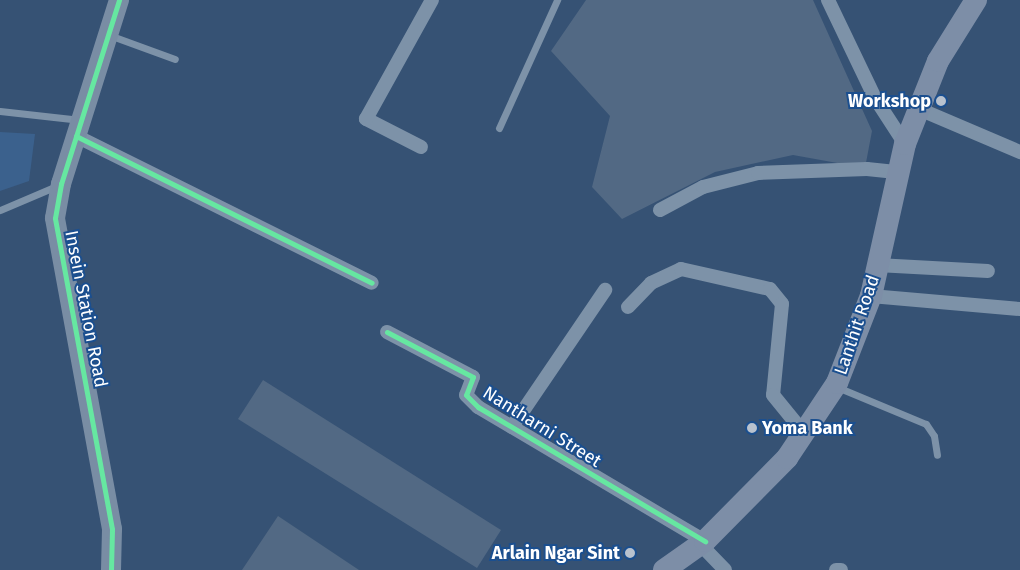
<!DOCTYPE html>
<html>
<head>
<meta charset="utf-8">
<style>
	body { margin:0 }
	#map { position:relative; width:1020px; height:570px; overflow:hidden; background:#365274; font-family:"Fira Sans",sans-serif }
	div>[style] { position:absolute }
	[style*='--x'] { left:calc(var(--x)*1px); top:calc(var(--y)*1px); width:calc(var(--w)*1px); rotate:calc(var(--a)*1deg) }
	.water>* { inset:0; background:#3b618d }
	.building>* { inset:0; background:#526984 }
	.lane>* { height:7px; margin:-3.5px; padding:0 3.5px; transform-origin:3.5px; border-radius:3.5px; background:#7d92a8 }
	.street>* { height:14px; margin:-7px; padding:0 7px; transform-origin:7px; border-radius:7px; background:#7d92a8 }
	.secondary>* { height:20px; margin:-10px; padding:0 10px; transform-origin:10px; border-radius:10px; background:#798da4 }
	.primary>* { height:22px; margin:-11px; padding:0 11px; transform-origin:11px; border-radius:11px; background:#7d8ea7 }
	.cycleway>* { height:5px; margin:-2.5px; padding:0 2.5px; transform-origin:2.5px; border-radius:2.5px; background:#66e7a1 }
	.dots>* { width:14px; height:14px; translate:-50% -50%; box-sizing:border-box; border:2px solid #1b4f8f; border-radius:50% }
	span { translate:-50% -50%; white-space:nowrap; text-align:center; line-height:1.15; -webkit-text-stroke:4px #1b4f8f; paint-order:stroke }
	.poi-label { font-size:18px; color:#fff; font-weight:700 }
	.right { translate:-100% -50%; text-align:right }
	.left { translate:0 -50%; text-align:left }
	.street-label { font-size:18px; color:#fff }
</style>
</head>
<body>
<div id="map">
	<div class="water">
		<i style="clip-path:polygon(0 132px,35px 134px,29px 181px,0 191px)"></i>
	</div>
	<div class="building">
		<i style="clip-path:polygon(586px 0,813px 0,872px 131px,865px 168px,793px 155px,715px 172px,622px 219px,592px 187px,610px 116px,551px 51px)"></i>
		<i style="clip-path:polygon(263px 380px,501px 530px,477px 568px,238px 419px)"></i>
		<i style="clip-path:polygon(278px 516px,359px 570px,242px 570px)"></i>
	</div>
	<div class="lane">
		<i style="--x:109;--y:35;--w:70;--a:20"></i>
		<i style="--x:0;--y:111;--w:81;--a:6.4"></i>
		<i style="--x:499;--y:128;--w:141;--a:-65.6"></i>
		<i style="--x:0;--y:210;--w:64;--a:-23"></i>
		<i style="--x:837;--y:387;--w:96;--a:22.6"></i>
		<i style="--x:926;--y:424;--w:14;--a:56"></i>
		<i style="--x:934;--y:436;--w:19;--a:81"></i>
	</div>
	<div class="street">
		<i style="--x:828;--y:0;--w:109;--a:64.4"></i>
		<i style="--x:875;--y:98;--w:55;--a:56.9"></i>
		<i style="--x:919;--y:109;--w:110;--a:23.1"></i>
		<i style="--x:76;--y:136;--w:330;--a:26.4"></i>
		<i style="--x:421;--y:147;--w:62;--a:-153"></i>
		<i style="--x:366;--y:119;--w:136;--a:-61"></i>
		<i style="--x:660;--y:210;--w:49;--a:-28.1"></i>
		<i style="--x:703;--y:187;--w:57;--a:-14.3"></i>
		<i style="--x:758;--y:173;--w:109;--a:-2.1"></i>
		<i style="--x:867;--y:169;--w:29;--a:6"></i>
		<i style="--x:877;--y:265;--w:111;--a:3.1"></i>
		<i style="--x:871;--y:296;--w:150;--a:5"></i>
		<i style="--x:628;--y:307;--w:33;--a:-46"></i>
		<i style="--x:651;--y:283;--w:33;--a:-25"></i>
		<i style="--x:681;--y:269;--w:91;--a:12.7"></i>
		<i style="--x:770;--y:289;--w:19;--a:51"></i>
		<i style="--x:782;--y:304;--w:91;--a:95.6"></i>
		<i style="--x:773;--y:395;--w:49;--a:50.8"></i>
		<i style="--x:387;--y:332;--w:97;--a:27.6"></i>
		<i style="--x:473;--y:377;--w:19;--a:111"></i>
		<i style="--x:466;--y:395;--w:17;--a:45"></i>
		<i style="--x:478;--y:407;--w:264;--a:30.6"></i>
		<i style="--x:512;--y:427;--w:166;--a:-55.8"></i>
		<i style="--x:700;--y:544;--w:36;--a:46"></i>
		<i style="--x:836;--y:570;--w:5;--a:0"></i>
	</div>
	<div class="secondary">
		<i style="--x:111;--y:570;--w:41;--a:-88.6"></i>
		<i style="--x:112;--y:529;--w:316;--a:-100.4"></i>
		<i style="--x:55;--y:218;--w:35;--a:-80"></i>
		<i style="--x:61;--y:184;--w:193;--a:-72.5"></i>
	</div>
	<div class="primary">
		<i style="--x:664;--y:570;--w:50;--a:-35.3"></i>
		<i style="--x:705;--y:541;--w:117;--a:-45.3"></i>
		<i style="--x:787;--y:458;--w:90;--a:-56.3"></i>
		<i style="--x:837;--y:383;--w:93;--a:-68.7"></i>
		<i style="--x:871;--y:296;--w:156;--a:-77.4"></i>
		<i style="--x:905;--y:144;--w:89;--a:-68.3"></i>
		<i style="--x:938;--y:61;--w:72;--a:-58.1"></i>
	</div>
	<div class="cycleway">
		<i style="--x:76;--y:136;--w:330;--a:26.4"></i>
		<i style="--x:387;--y:332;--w:97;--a:27.6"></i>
		<i style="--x:473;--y:377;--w:19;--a:111"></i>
		<i style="--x:466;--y:395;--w:17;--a:45"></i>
		<i style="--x:478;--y:407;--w:264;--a:30.6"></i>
		<i style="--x:111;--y:570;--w:41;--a:-88.6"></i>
		<i style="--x:112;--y:529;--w:316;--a:-100.4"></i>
		<i style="--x:55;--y:218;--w:35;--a:-80"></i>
		<i style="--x:61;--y:184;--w:193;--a:-72.5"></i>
	</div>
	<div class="dots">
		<i style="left:941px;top:101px;background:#b9c2ce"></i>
		<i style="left:752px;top:428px;background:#b9c2ce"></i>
		<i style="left:630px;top:553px;background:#b9c2ce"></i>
	</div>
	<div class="poi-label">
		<span class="right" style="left:931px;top:101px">Workshop</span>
		<span class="left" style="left:762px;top:428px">Yoma Bank</span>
		<span class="right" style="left:620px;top:553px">Arlain Ngar Sint</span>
	</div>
	<div class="street-label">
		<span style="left:86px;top:309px;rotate:79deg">Insein Station Road</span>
		<span style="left:857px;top:325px;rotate:-71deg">Lanthit Road</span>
		<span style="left:542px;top:427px;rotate:32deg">Nantharni Street</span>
	</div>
</div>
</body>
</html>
